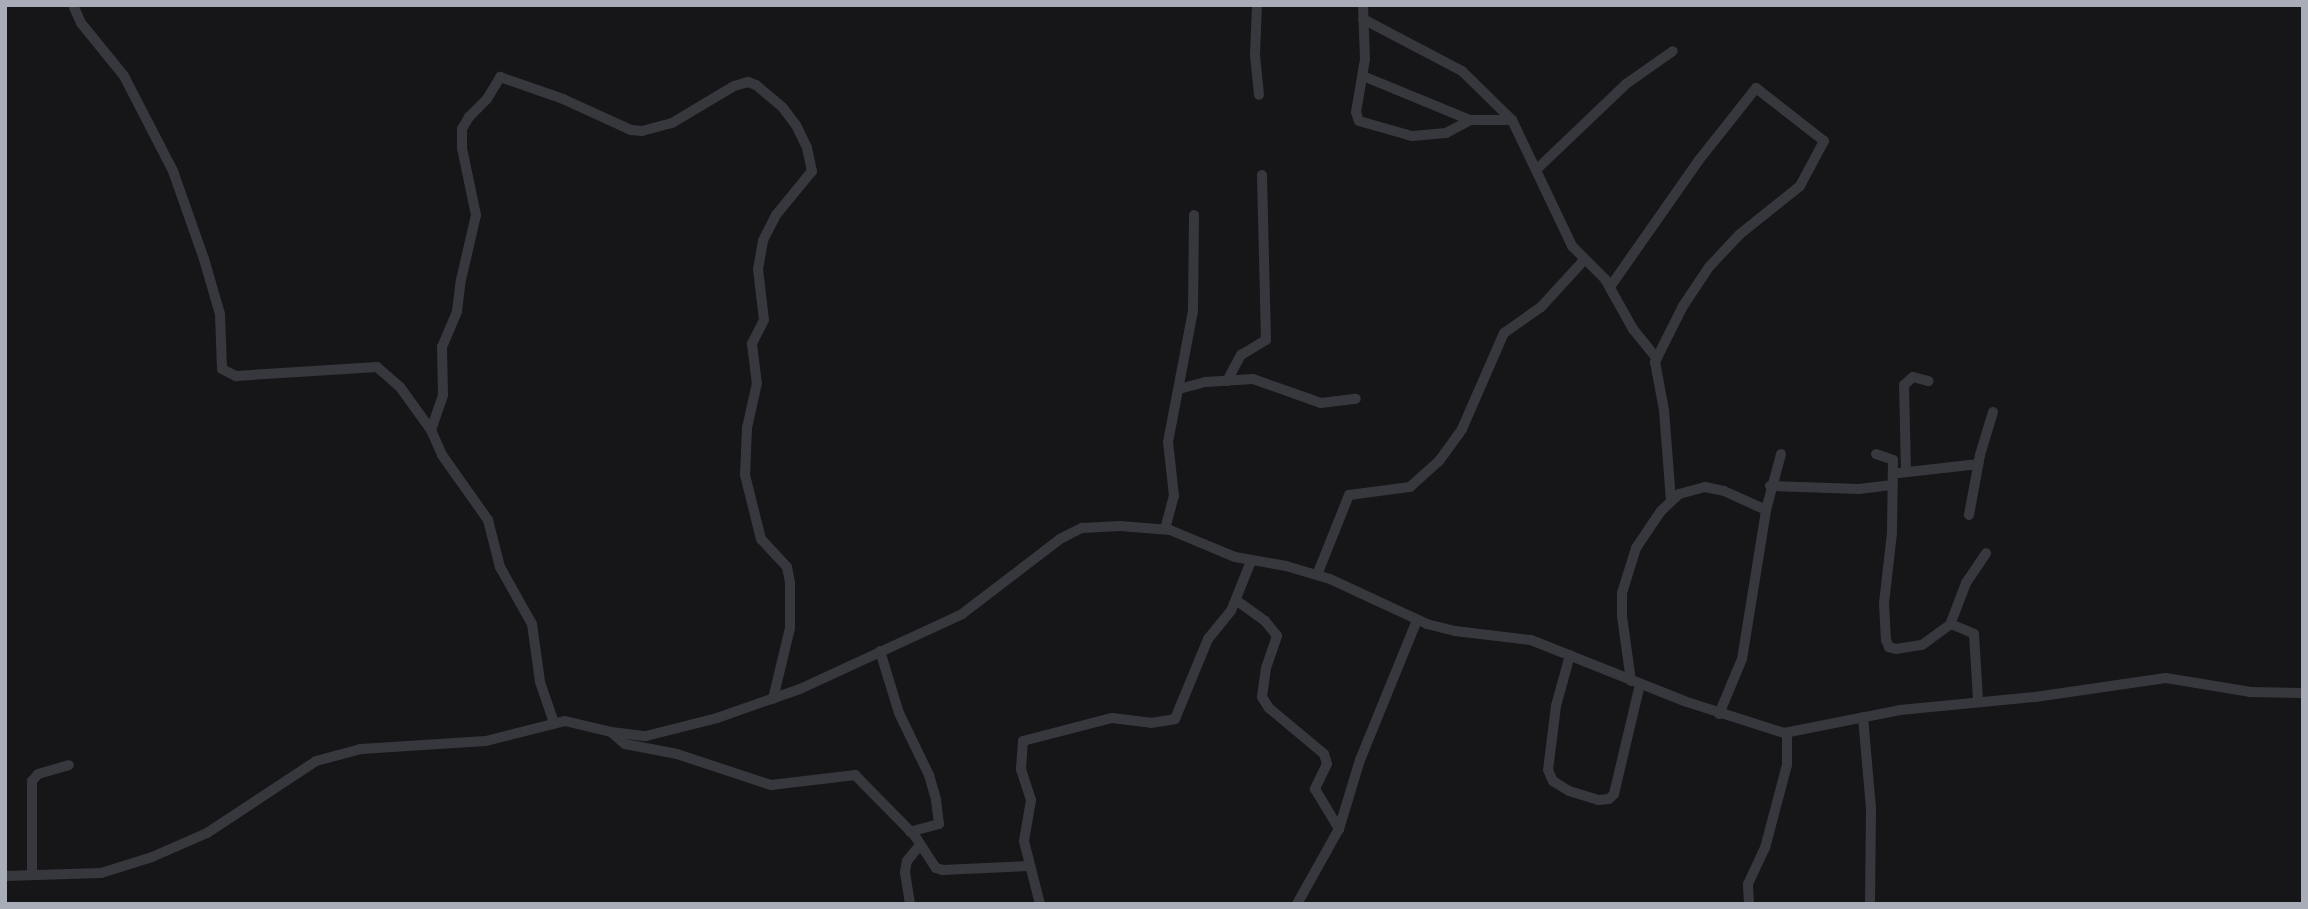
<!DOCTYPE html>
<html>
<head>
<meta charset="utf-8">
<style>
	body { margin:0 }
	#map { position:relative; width:2308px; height:909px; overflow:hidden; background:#161618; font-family:"Golos Text",sans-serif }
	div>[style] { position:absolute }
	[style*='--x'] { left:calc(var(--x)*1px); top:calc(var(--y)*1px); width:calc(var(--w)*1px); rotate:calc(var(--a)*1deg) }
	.street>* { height:10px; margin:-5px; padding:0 5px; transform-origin:5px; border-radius:5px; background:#37383d }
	span { translate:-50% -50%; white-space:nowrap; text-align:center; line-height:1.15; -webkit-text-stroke:6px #111113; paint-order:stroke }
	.frame { position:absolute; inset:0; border:7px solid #a8adb8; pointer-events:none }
</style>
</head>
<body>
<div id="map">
	<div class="street">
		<i style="--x:73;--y:5;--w:20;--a:66"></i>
		<i style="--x:81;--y:23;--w:68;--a:50.9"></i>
		<i style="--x:124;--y:76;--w:107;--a:62.7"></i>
		<i style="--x:173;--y:171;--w:93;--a:70.6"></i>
		<i style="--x:204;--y:259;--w:57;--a:73.8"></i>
		<i style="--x:220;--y:314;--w:55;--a:87.9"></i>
		<i style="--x:222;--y:369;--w:16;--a:27"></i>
		<i style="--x:236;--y:376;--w:141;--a:-3.7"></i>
		<i style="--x:377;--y:367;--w:30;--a:41"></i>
		<i style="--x:400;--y:387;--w:53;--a:54.2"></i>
		<i style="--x:431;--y:430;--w:27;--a:66"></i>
		<i style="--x:442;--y:455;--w:80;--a:54.7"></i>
		<i style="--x:488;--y:520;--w:49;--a:75.7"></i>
		<i style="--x:500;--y:567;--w:65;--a:60.7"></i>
		<i style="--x:532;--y:624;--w:59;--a:82.1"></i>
		<i style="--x:540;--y:682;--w:43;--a:71.1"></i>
		<i style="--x:1257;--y:5;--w:50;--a:92.3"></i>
		<i style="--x:1255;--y:55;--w:40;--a:84.3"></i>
		<i style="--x:1363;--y:5;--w:54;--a:87.9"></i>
		<i style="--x:1365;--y:59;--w:54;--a:99.6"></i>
		<i style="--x:1356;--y:112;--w:9;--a:72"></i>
		<i style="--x:1359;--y:121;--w:55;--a:15.8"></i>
		<i style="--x:1412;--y:136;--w:34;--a:-5"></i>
		<i style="--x:1446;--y:133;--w:27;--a:-28"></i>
		<i style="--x:1470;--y:120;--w:42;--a:0"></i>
		<i style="--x:1363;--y:19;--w:112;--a:27.7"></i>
		<i style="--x:1462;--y:71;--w:70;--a:44.4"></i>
		<i style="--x:1512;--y:120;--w:140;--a:64.5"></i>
		<i style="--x:1572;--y:246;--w:47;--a:45"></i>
		<i style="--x:1605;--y:279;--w:57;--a:60.8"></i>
		<i style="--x:1633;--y:329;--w:38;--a:51"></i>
		<i style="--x:1363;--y:76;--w:116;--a:22.4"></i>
		<i style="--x:1537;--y:169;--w:123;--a:-43.7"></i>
		<i style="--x:1626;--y:84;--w:57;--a:-35.1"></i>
		<i style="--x:1610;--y:287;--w:155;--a:-55"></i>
		<i style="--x:1699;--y:160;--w:92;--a:-51.6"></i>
		<i style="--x:1756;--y:88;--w:86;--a:37.9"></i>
		<i style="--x:1824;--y:141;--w:51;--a:118.1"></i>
		<i style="--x:1800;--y:186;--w:77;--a:141.3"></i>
		<i style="--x:1740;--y:234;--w:45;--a:133.2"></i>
		<i style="--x:1709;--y:267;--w:47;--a:123.7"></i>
		<i style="--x:1683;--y:306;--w:63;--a:116.6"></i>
		<i style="--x:1655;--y:362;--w:49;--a:79.4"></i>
		<i style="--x:1664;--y:410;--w:91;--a:85.6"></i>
		<i style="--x:1227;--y:381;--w:30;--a:-62"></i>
		<i style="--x:1241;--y:355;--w:29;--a:-31"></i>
		<i style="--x:1266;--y:340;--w:165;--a:-91.4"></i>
		<i style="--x:1179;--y:389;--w:28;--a:-15"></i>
		<i style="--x:1206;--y:382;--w:47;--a:-3.7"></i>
		<i style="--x:1253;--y:379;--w:72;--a:19.4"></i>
		<i style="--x:1321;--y:403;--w:35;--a:-7"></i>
		<i style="--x:431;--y:430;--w:37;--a:-71"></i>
		<i style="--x:443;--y:395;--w:48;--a:-91.2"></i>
		<i style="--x:442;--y:347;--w:39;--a:-67"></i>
		<i style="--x:457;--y:311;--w:31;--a:-83"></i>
		<i style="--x:461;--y:280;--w:67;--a:-77"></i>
		<i style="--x:476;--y:215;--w:68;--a:-101.8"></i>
		<i style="--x:462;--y:148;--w:19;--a:-90"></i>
		<i style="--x:462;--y:129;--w:14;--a:-60"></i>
		<i style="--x:469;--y:117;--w:25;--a:-45"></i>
		<i style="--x:487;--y:99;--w:26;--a:-59"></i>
		<i style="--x:500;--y:77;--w:67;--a:19.2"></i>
		<i style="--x:563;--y:99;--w:75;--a:24.5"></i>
		<i style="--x:631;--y:130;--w:11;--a:5"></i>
		<i style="--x:642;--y:131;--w:31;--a:-15"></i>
		<i style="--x:672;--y:123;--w:72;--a:-30.8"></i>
		<i style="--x:734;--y:86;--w:15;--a:-16"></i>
		<i style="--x:748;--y:82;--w:9;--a:21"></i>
		<i style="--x:756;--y:85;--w:35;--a:40"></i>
		<i style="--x:783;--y:108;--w:21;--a:53"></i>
		<i style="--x:796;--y:125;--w:25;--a:64"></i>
		<i style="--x:807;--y:148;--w:24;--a:78"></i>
		<i style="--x:812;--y:171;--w:57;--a:129.3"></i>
		<i style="--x:776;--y:215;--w:29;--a:117"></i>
		<i style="--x:763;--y:241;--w:28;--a:100"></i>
		<i style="--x:758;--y:269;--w:51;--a:83.3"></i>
		<i style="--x:764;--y:320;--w:27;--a:117"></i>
		<i style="--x:752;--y:344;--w:39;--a:83"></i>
		<i style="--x:757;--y:383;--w:46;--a:102.5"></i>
		<i style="--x:747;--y:428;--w:47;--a:92.4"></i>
		<i style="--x:745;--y:475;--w:66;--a:76"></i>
		<i style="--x:761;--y:539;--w:38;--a:47"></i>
		<i style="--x:787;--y:567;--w:16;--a:79"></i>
		<i style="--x:790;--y:583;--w:45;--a:90"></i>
		<i style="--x:790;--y:628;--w:73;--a:103.5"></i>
		<i style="--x:1876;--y:454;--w:18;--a:19"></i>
		<i style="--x:1893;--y:460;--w:73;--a:90.8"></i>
		<i style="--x:1892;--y:533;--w:70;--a:96.5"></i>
		<i style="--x:1884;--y:603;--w:37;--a:87"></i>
		<i style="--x:1886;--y:640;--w:8;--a:67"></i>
		<i style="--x:1889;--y:647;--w:7;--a:16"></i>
		<i style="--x:1896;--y:649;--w:26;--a:-9"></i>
		<i style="--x:1922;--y:645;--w:34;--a:-36"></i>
		<i style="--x:1950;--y:625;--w:45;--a:-69.1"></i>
		<i style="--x:1966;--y:583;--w:36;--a:-56"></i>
		<i style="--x:1906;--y:472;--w:87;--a:-91.3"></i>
		<i style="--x:1904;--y:385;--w:12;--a:-42"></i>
		<i style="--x:1913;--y:377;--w:16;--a:15"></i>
		<i style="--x:1899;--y:473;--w:80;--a:-6.5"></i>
		<i style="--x:1770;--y:486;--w:89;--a:1.9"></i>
		<i style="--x:1859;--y:489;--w:34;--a:-7"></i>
		<i style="--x:1969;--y:515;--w:61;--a:-79.6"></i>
		<i style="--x:1980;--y:455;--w:45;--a:-73.2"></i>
		<i style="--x:1165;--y:529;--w:34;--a:-75"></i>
		<i style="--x:1174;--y:496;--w:54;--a:-96.3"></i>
		<i style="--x:1168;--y:442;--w:133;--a:-79.2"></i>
		<i style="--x:1193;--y:311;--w:96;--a:-89.4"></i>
		<i style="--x:1317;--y:575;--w:86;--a:-68.2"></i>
		<i style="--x:1349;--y:495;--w:62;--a:-7.5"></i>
		<i style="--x:1410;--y:487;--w:39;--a:-42"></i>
		<i style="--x:1439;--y:461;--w:39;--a:-54"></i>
		<i style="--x:1462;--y:429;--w:105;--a:-66.4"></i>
		<i style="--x:1504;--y:333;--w:45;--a:-35.1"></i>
		<i style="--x:1541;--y:307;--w:65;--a:-47.5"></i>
		<i style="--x:1236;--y:600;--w:36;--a:36"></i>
		<i style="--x:1265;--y:621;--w:19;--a:51"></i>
		<i style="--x:1277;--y:636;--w:34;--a:109"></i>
		<i style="--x:1266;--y:668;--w:29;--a:98"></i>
		<i style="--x:1262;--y:697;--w:13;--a:58"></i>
		<i style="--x:1269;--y:708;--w:72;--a:39.9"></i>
		<i style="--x:1324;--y:754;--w:10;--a:73"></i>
		<i style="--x:1327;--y:764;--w:28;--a:116"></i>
		<i style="--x:1315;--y:789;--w:47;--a:59"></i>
		<i style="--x:1951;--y:624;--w:25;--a:23"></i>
		<i style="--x:1974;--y:634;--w:66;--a:86.5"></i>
		<i style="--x:880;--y:651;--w:65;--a:73"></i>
		<i style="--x:899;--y:713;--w:69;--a:64.2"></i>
		<i style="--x:929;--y:775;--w:26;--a:74"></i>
		<i style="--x:936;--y:800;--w:24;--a:83"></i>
		<i style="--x:939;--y:824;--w:30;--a:165"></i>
		<i style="--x:1570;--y:655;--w:53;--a:105.4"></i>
		<i style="--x:1556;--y:706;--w:64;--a:97.1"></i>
		<i style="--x:1548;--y:770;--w:12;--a:66"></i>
		<i style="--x:1553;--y:781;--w:19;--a:32"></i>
		<i style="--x:1569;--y:791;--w:31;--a:17"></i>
		<i style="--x:1599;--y:800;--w:10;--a:-6"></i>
		<i style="--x:1609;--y:799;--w:7;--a:-45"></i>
		<i style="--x:1614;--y:794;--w:113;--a:-76.7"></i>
		<i style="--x:1631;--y:681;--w:66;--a:-97.9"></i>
		<i style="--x:1622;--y:616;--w:23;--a:-90"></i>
		<i style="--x:1622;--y:593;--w:47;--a:-72.7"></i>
		<i style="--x:1636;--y:548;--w:45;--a:-56"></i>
		<i style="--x:1661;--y:511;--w:25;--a:-43"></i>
		<i style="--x:1679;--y:494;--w:27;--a:-15"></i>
		<i style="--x:1705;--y:487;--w:19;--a:12"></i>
		<i style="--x:1724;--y:491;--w:46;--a:24.3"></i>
		<i style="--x:1719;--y:714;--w:60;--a:-67.3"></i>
		<i style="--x:1742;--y:659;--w:151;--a:-80.8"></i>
		<i style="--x:1766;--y:510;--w:58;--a:-75"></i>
		<i style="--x:1863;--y:717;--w:91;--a:85"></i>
		<i style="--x:1871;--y:808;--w:96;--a:90.6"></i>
		<i style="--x:611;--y:732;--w:18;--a:41"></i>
		<i style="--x:625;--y:744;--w:53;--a:10.9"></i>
		<i style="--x:677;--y:754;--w:99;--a:18.3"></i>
		<i style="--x:771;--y:785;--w:85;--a:-6.8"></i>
		<i style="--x:855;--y:775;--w:86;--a:45.5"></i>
		<i style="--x:915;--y:836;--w:38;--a:57"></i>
		<i style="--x:936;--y:868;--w:7;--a:16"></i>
		<i style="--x:943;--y:870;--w:86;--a:-2.7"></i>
		<i style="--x:32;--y:875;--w:94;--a:-90"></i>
		<i style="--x:32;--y:781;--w:9;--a:-49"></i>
		<i style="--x:38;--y:774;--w:32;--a:-16"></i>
		<i style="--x:5;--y:876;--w:96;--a:-1.8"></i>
		<i style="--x:101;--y:873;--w:53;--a:-17.4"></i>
		<i style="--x:152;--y:857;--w:60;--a:-23.6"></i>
		<i style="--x:207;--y:833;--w:131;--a:-33.4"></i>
		<i style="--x:316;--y:761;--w:47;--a:-14.9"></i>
		<i style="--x:361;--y:749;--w:125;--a:-3.7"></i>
		<i style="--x:486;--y:741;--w:81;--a:-14.2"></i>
		<i style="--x:565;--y:721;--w:47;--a:13.4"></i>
		<i style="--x:611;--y:732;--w:35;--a:7"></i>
		<i style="--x:646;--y:736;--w:73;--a:-14.2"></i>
		<i style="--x:717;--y:718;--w:88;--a:-19.3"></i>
		<i style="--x:800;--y:689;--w:179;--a:-24.8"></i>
		<i style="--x:962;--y:614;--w:123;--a:-37.4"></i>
		<i style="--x:1060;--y:539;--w:25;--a:-27"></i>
		<i style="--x:1082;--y:528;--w:38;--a:-3"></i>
		<i style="--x:1120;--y:526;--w:50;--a:4.6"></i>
		<i style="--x:1170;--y:530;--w:70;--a:22.6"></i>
		<i style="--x:1235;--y:557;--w:52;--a:10"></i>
		<i style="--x:1286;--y:566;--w:46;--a:16.5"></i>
		<i style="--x:1330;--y:579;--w:107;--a:24.9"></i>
		<i style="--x:1427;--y:624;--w:29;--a:14"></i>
		<i style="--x:1455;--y:631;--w:77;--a:6.8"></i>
		<i style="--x:1531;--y:640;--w:165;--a:21.7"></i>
		<i style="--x:1684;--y:701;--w:105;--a:17.7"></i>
		<i style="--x:1784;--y:733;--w:118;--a:-11.2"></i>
		<i style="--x:1900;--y:710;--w:136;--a:-5.5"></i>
		<i style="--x:2035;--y:697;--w:132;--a:-8.3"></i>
		<i style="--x:2166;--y:678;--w:86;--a:9.4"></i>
		<i style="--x:2251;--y:692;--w:52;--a:1.1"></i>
		<i style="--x:910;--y:904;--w:32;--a:-99"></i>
		<i style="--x:905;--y:872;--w:11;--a:-80"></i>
		<i style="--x:907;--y:861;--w:21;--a:-51"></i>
		<i style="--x:1040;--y:904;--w:65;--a:-104.3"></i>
		<i style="--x:1024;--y:841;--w:42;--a:-80.3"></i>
		<i style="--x:1031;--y:800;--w:33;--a:-108"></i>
		<i style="--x:1021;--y:769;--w:28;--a:-86"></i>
		<i style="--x:1023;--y:741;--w:92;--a:-14.5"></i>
		<i style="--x:1112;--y:718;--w:39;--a:7"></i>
		<i style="--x:1151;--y:723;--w:24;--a:-9"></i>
		<i style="--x:1175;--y:719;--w:87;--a:-67.6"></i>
		<i style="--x:1208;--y:639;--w:36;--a:-51"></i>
		<i style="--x:1231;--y:611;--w:54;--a:-68.2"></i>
		<i style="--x:1297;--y:904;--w:86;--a:-60.8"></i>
		<i style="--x:1339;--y:829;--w:72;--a:-73.1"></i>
		<i style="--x:1360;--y:760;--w:151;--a:-67.8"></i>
		<i style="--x:1749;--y:904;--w:20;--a:-93"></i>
		<i style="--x:1748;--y:884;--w:40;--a:-65"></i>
		<i style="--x:1765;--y:848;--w:86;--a:-75.2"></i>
		<i style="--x:1787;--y:765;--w:32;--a:-90"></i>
	</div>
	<div class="frame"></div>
</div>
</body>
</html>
